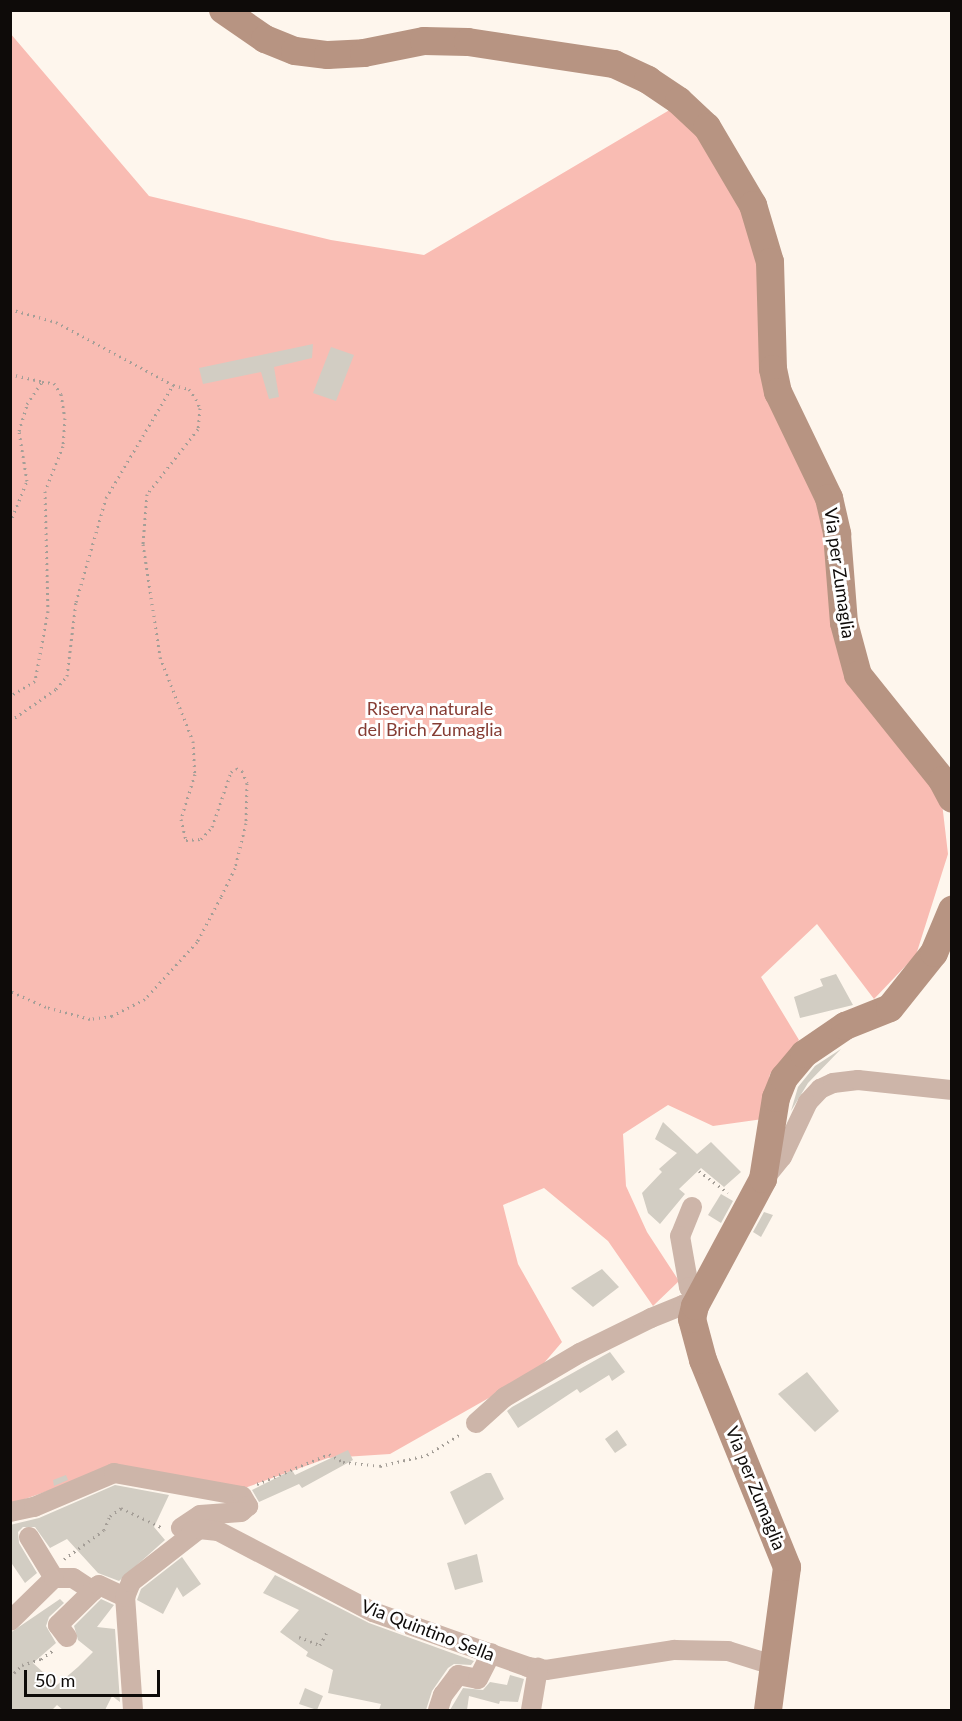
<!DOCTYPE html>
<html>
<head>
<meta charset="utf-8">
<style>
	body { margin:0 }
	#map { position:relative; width:962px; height:1721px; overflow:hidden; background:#fef6ed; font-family:Lato,sans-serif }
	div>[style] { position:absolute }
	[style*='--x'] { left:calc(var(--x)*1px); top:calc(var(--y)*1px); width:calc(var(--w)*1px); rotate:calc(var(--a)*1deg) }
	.green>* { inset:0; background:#f9bcb3 }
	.building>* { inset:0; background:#d2cdc3 }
	.path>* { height:3px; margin-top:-1.5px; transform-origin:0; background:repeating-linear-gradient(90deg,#a49e97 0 1.5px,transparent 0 6px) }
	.street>* { height:20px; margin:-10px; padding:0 10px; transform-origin:10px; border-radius:10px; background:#cdb5a9 }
	.secondary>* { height:28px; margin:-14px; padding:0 14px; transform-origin:14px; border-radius:14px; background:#b79482 }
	span { translate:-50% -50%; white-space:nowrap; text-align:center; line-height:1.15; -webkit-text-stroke:6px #fff; paint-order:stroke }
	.street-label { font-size:18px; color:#0e0b09 }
	.park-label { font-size:18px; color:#863d34 }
	.frame { position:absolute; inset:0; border:12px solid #0e0b09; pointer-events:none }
	.scale { position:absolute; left:24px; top:1670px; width:136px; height:27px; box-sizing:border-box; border:3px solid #0e0b09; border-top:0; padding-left:8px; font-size:18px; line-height:21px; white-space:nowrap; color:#0e0b09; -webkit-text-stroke:4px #fff; paint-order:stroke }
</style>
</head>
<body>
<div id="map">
	<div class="green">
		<i style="clip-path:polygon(10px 33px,149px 196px,331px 240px,424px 255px,678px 105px,736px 184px,763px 260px,768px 392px,823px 503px,850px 675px,942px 803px,948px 854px,916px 955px,874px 999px,817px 924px,761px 977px,799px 1040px,770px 1074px,763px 1119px,713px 1126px,668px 1105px,623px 1134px,626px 1186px,647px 1232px,679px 1281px,653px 1306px,608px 1241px,544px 1188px,503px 1205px,518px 1264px,562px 1342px,538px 1370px,390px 1454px,328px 1458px,239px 1490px,118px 1466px,11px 1504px)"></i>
	</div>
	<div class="building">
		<i style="clip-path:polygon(313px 344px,312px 358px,274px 367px,279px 397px,269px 399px,261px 372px,203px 384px,199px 368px)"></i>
		<i style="clip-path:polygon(331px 347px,354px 355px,336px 401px,313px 393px)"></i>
		<i style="clip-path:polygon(836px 974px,853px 1005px,800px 1018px,794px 997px,823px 986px,820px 979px)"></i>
		<i style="clip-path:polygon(841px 1049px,808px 1083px,791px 1111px,798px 1087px,815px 1066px)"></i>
		<i style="clip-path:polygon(663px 1122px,697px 1154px,711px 1142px,741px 1172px,724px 1187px,701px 1168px,679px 1189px,685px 1194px,660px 1224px,648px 1213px,642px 1193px,662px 1172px,659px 1169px,677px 1153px,655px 1139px)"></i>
		<i style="clip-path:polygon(721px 1194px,733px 1201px,721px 1223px,708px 1215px)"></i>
		<i style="clip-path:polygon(764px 1212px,773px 1215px,761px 1237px,753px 1232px)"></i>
		<i style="clip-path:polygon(602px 1269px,619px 1287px,593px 1307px,571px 1288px)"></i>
		<i style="clip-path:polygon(610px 1352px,625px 1372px,612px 1381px,609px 1375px,580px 1393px,577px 1389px,518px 1428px,507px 1411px,512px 1407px)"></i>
		<i style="clip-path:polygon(807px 1372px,839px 1411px,815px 1432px,778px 1394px)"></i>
		<i style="clip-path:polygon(617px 1430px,627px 1445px,615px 1453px,605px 1439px)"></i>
		<i style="clip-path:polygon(348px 1450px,353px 1460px,302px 1488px,299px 1484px,259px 1502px,252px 1490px,292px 1470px,295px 1475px)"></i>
		<i style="clip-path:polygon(486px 1473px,491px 1473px,504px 1499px,465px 1525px,450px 1492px)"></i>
		<i style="clip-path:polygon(66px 1475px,68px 1480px,54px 1486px,53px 1480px)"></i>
		<i style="clip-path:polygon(115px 1485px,169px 1495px,154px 1527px,165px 1540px,119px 1581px,98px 1573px,67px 1539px,50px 1548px,35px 1527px,23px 1527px,18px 1532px,19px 1543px,37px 1573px,25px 1583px,10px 1561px,10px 1525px,39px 1518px)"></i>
		<i style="clip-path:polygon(477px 1554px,483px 1582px,455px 1590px,447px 1563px)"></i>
		<i style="clip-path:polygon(182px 1557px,201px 1584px,183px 1597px,177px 1587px,163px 1614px,137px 1600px,141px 1589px)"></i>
		<i style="clip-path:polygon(275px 1575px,369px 1623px,474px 1661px,471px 1665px,454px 1664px,448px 1668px,432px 1691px,426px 1710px,379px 1710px,381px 1704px,328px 1693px,333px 1670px,306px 1656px,308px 1652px,280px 1632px,299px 1610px,263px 1593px)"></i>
		<i style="clip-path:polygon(60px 1599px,64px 1603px,49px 1617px,46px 1626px,56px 1643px,33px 1663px,57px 1685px,78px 1667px,93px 1652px,78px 1640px,74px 1626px,101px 1599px,114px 1605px,97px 1627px,115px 1629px,120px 1702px,112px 1696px,105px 1710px,63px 1710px,57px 1705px,52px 1710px,10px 1710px,10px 1633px)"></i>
		<i style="clip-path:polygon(510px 1675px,524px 1679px,518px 1702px,500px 1701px,499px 1704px,469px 1696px,467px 1710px,450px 1710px,463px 1688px,483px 1690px,490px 1682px,507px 1685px)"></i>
		<i style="clip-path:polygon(305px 1688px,323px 1696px,317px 1710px,299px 1704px)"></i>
	</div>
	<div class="path">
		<i style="--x:10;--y:309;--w:48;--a:15.8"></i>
		<i style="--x:56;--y:322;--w:133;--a:28.3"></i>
		<i style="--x:173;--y:385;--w:16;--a:14"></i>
		<i style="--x:189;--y:389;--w:12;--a:55"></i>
		<i style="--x:196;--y:399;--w:10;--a:66"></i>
		<i style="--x:200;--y:408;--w:21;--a:95"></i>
		<i style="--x:198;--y:429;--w:83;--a:128.1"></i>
		<i style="--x:147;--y:494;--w:50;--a:94.6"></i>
		<i style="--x:143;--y:544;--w:114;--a:81.4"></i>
		<i style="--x:160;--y:657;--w:90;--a:68.6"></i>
		<i style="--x:193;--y:741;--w:33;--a:87"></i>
		<i style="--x:195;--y:774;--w:47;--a:107.3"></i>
		<i style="--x:181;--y:819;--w:22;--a:77"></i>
		<i style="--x:186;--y:840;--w:15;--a:-4"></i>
		<i style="--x:201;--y:839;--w:16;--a:-47"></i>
		<i style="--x:212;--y:827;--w:58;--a:-70.9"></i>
		<i style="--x:231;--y:772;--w:6;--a:-39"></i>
		<i style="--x:236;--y:768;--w:7;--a:27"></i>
		<i style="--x:242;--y:771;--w:13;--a:67"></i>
		<i style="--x:247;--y:783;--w:40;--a:91.4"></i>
		<i style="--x:246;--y:823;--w:46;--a:103.7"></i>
		<i style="--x:235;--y:868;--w:32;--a:116"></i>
		<i style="--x:221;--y:897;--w:51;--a:118.1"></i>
		<i style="--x:197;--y:942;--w:77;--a:132.4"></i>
		<i style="--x:145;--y:999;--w:37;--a:153"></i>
		<i style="--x:112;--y:1016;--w:22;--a:172"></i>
		<i style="--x:90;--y:1019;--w:46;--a:-164.7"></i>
		<i style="--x:46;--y:1007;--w:39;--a:-156"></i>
		<i style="--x:10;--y:374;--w:32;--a:13"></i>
		<i style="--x:10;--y:523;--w:45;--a:-68"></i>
		<i style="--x:27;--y:481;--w:51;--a:-99.1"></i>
		<i style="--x:19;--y:431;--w:28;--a:-73"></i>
		<i style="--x:27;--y:404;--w:27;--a:-56"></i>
		<i style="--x:42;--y:382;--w:12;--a:5"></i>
		<i style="--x:54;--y:383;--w:13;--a:58"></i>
		<i style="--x:61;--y:394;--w:24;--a:81"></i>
		<i style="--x:65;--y:418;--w:28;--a:94"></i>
		<i style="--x:63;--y:446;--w:48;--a:111.8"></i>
		<i style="--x:45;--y:491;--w:120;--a:88.6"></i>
		<i style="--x:48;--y:611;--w:71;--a:100.5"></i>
		<i style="--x:35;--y:681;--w:29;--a:149"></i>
		<i style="--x:10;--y:721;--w:56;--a:-34.8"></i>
		<i style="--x:56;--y:689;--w:17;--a:-50"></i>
		<i style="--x:67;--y:676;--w:75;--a:-83.1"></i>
		<i style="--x:76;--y:602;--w:108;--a:-73.9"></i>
		<i style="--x:106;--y:498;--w:131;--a:-59.3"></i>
		<i style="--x:699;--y:1171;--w:36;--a:37"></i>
		<i style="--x:257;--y:1484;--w:78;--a:-22.6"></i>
		<i style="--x:329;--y:1454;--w:16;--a:30"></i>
		<i style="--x:343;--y:1462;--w:37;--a:6"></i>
		<i style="--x:380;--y:1466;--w:48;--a:-13.2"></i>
		<i style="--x:427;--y:1455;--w:41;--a:-32.2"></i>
		<i style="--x:64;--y:1559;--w:49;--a:-35.9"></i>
		<i style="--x:104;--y:1530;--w:15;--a:-67"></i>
		<i style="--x:110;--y:1516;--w:14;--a:-36"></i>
		<i style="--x:121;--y:1508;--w:47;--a:25.5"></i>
		<i style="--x:299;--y:1637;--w:22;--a:21"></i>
		<i style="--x:320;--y:1645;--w:15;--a:-62"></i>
		<i style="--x:10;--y:1677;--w:17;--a:-45"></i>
		<i style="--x:22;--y:1665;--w:20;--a:-18"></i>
		<i style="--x:41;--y:1659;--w:17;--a:-36"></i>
	</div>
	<div class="street">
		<i style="--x:764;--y:1179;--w:28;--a:-51"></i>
		<i style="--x:782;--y:1157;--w:61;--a:-64.7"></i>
		<i style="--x:808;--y:1102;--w:18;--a:-47"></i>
		<i style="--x:820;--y:1089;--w:14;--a:-25"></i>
		<i style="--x:833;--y:1083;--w:25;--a:-7"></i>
		<i style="--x:858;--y:1080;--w:95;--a:6.1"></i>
		<i style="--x:692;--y:1207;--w:31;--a:112"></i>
		<i style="--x:680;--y:1236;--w:52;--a:80"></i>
		<i style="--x:689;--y:1287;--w:17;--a:62"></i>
		<i style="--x:476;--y:1423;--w:39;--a:-42"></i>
		<i style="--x:505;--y:1397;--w:87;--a:-30.4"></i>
		<i style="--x:580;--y:1353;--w:79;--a:-26.2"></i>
		<i style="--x:651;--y:1318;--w:35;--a:-22"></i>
		<i style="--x:683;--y:1305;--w:12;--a:5"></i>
		<i style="--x:10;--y:1512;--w:25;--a:-12"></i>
		<i style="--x:34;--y:1507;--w:87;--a:-23"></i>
		<i style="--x:114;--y:1473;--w:130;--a:10.2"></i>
		<i style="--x:242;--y:1496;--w:12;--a:59"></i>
		<i style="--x:248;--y:1506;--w:9;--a:139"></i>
		<i style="--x:241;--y:1512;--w:41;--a:175.8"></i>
		<i style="--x:200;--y:1515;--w:23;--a:146"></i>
		<i style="--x:29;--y:1537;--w:48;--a:58.6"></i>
		<i style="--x:10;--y:1621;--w:62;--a:-44.3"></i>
		<i style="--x:54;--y:1578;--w:19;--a:0"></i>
		<i style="--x:73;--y:1578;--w:24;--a:33"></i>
		<i style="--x:67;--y:1637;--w:15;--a:-127"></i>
		<i style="--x:58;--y:1625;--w:57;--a:-44.3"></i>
		<i style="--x:99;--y:1585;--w:29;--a:25"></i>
		<i style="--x:133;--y:1710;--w:113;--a:-94"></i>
		<i style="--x:125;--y:1597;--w:16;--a:-68"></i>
		<i style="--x:131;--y:1582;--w:86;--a:-37.9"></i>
		<i style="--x:199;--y:1529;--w:19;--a:6"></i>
		<i style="--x:218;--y:1531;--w:175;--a:27.6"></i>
		<i style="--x:373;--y:1612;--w:164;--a:19.5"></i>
		<i style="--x:528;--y:1667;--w:18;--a:9"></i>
		<i style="--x:546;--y:1670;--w:130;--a:-8.9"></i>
		<i style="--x:674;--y:1650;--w:54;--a:1.1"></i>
		<i style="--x:728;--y:1651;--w:47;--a:17.3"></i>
		<i style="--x:438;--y:1710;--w:16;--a:-72"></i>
		<i style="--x:443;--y:1695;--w:25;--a:-53"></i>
		<i style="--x:458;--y:1675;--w:20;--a:11"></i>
		<i style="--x:478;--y:1679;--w:29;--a:-63"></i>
		<i style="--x:531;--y:1710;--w:43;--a:-80.5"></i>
	</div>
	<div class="secondary">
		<i style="--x:223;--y:10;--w:51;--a:34.6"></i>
		<i style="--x:265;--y:39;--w:32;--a:22"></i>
		<i style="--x:295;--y:51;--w:33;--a:7"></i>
		<i style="--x:328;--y:55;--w:36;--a:-3"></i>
		<i style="--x:364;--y:53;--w:61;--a:-11.3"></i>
		<i style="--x:424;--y:41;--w:44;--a:1.3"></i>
		<i style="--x:468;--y:42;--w:148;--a:8.6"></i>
		<i style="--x:614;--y:64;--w:38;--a:25"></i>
		<i style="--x:648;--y:80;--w:37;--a:34"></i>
		<i style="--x:679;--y:101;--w:38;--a:43"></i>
		<i style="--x:707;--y:127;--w:91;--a:59.5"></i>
		<i style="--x:753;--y:205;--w:59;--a:73.4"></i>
		<i style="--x:770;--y:262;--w:107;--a:88.4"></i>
		<i style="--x:773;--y:369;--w:24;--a:78"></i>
		<i style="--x:778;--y:392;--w:118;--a:64.3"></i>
		<i style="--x:829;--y:498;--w:37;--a:77"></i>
		<i style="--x:837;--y:534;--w:89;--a:85.5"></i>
		<i style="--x:844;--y:623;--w:54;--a:74.9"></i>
		<i style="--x:858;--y:675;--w:134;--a:51.3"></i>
		<i style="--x:942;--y:780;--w:21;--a:62"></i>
		<i style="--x:768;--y:1710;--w:144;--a:-82.4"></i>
		<i style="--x:787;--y:1567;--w:223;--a:-112.1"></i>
		<i style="--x:703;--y:1360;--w:42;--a:-105"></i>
		<i style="--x:692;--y:1319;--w:13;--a:-77"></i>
		<i style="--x:695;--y:1306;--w:144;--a:-61.8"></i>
		<i style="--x:763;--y:1179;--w:82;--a:-80.9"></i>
		<i style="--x:776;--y:1098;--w:22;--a:-68"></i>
		<i style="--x:784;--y:1078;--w:31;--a:-50"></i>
		<i style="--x:804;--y:1054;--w:50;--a:-34.3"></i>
		<i style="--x:845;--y:1026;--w:48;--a:-21.8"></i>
		<i style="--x:890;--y:1008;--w:70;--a:-51.3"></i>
		<i style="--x:934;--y:953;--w:47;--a:-67.3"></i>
	</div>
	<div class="street-label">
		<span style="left:840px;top:573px;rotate:82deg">Via per Zumaglia</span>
		<span style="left:756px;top:1488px;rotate:68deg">Via per Zumaglia</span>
		<span style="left:428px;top:1630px;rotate:21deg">Via Quintino Sella</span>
	</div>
	<div class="park-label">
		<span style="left:430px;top:719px">Riserva naturale<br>del Brich Zumaglia</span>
	</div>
	<div class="frame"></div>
	<div class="scale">50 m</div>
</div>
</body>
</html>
